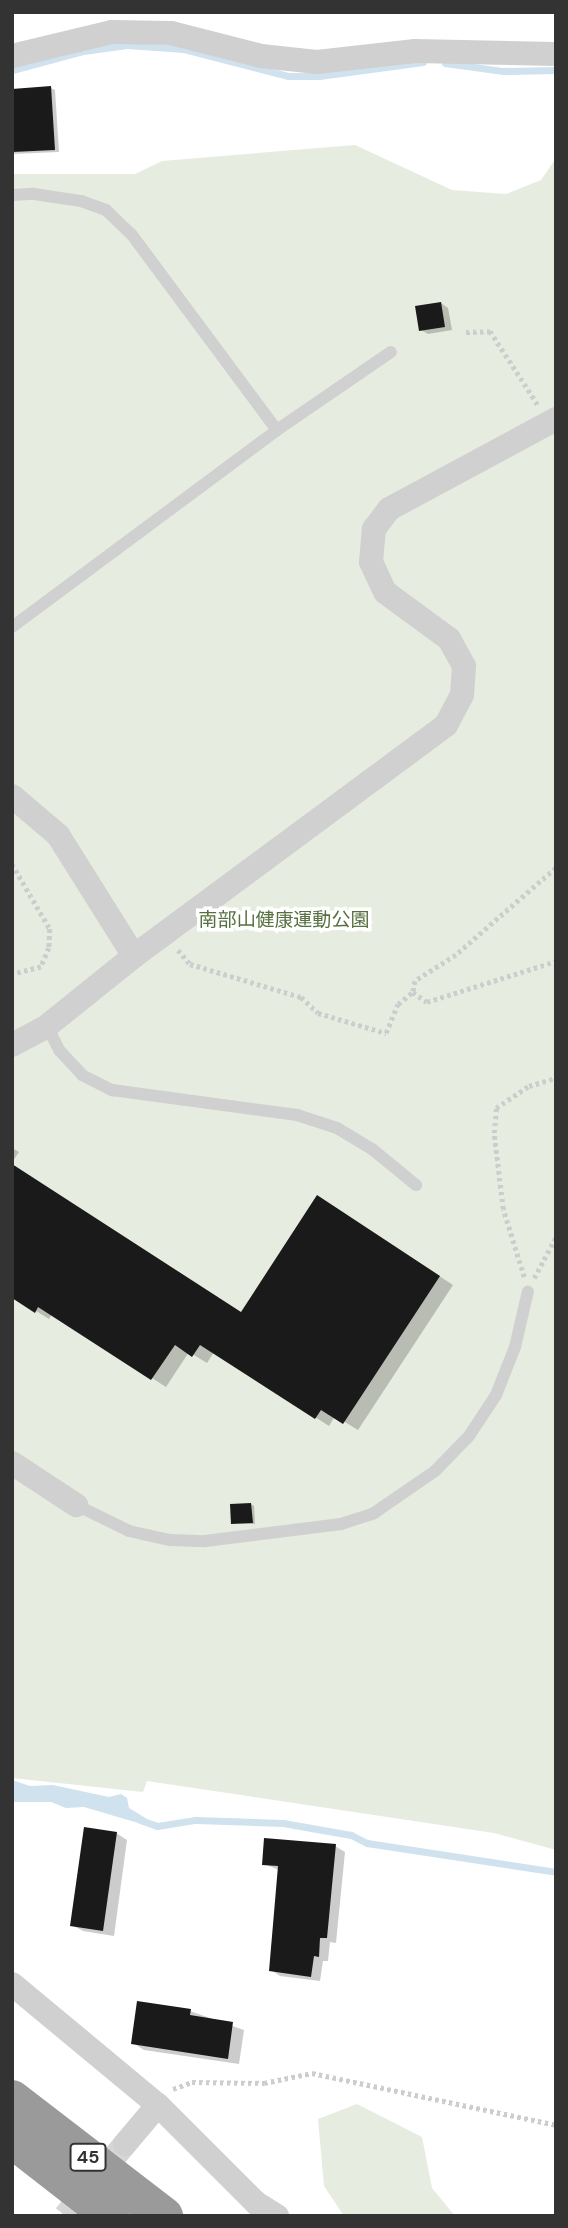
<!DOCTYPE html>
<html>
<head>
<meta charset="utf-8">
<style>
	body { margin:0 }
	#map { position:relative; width:568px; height:2228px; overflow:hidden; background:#fff; font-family:"DM Sans","Noto Sans JP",sans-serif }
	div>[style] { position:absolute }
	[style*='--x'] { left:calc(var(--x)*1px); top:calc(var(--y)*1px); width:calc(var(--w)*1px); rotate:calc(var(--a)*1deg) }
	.green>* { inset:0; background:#e6ecdf }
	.water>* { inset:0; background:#cfe2ee }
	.shadow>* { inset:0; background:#0003 }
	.stream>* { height:7px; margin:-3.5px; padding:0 3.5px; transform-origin:3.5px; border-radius:3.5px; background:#cfe2ee }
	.building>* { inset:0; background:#1a1a1a }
	.street-tunnel>* { height:24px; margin-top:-12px; transform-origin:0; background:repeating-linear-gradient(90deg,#d6d6d6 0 24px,transparent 0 36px) }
	.path>* { height:4.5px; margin-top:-2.25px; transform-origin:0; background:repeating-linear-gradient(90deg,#cdcdcd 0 3.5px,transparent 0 7px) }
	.lane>* { height:12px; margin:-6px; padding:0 6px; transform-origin:6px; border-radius:6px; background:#d0d0d0 }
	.street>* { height:24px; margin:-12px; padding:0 12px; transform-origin:12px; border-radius:12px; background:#d0d0d0 }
	.highway>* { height:38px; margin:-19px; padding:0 19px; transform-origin:19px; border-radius:19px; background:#9a9a9a }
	span { translate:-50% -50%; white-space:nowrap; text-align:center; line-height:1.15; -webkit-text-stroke:7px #fff; paint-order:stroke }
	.shield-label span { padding:2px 5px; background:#fff; border:2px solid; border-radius:5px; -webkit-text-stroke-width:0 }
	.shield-label { font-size:18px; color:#333; font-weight:700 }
	.park-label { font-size:19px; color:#56703f }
	.frame { position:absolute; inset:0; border:14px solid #333; pointer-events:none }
</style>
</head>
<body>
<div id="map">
	<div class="green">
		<i style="clip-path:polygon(355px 145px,452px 190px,506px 194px,541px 180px,556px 158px,556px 1850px,494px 1833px,147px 1781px,143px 1792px,12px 1778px,12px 174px,135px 174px,162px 161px)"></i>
		<i style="clip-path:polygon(357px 2104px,422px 2137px,432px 2188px,455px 2216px,344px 2216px,324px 2186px,318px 2119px)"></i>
	</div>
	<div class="water">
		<i style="clip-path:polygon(12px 1780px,30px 1786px,53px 1785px,109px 1797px,121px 1794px,127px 1798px,129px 1808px,147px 1819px,145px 1825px,84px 1807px,66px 1808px,51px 1802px,12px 1802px)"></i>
	</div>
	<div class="shadow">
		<i style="clip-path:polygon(51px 88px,55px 90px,59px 152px,12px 154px,12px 91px)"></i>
		<i style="clip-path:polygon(441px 303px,448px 308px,452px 330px,428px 334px,421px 330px)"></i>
		<i style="clip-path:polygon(12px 1148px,19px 1152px,12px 1162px)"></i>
		<i style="clip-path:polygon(331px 1205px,453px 1285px,358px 1430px,335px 1416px,329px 1426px,214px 1352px,207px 1363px,189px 1352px,166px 1387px,52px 1314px,49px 1319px,12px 1296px,242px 1314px)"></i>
		<i style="clip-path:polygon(251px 1504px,254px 1506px,255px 1524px,233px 1523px)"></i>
		<i style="clip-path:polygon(116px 1833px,127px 1840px,114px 1936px,83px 1931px,72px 1925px)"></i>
		<i style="clip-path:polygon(335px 1846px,345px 1852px,336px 1943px,330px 1942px,328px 1961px,323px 1961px,320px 1981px,280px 1976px,271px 1970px,279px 1870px,264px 1864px)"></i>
		<i style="clip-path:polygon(190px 2011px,244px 2030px,239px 2064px,144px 2050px,133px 2043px)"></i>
	</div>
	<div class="stream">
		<i style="--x:445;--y:63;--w:59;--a:7.9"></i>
		<i style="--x:503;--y:71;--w:53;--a:-1.1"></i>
		<i style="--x:12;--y:70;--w:73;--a:-15"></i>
		<i style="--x:83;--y:51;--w:44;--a:-7.8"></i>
		<i style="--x:127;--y:45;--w:57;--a:4"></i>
		<i style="--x:184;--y:49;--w:107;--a:14.6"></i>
		<i style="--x:288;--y:76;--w:31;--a:0"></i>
		<i style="--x:319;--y:76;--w:105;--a:-7.7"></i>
		<i style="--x:140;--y:1820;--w:18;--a:19"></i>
		<i style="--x:157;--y:1826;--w:39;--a:-9"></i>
		<i style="--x:196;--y:1820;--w:87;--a:2"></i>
		<i style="--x:283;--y:1823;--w:69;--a:10"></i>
		<i style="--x:351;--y:1835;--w:18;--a:27"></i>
		<i style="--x:367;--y:1843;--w:191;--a:8.7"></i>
	</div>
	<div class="building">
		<i style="clip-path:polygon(51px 86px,55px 150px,12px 152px,12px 89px)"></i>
		<i style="clip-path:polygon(441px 302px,445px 327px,419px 331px,415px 306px)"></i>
		<i style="clip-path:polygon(12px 1164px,241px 1312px,317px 1195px,440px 1276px,343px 1424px,321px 1410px,315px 1419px,200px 1345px,192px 1357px,175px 1345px,151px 1380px,38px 1307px,35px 1313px,12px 1298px)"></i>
		<i style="clip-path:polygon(251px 1503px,253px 1523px,231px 1524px,230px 1504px)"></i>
		<i style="clip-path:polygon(84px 1827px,117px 1832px,103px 1931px,70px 1926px)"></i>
		<i style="clip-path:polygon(264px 1838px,336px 1844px,327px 1938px,320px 1938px,319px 1957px,314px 1956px,311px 1977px,269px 1971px,278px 1866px,262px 1865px)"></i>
		<i style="clip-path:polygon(137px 2001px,191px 2009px,190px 2015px,233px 2022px,228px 2059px,131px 2044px)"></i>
	</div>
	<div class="street-tunnel">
		<i style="--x:65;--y:2216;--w:94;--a:-50.2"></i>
	</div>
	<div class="path">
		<i style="--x:466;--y:332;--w:24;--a:-2"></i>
		<i style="--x:490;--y:331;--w:88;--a:57"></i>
		<i style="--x:12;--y:864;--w:75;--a:59.7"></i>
		<i style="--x:50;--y:929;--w:19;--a:93"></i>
		<i style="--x:49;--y:948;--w:21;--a:113"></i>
		<i style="--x:41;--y:967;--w:30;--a:166"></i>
		<i style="--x:556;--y:868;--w:133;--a:139"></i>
		<i style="--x:456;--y:955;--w:49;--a:147.6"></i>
		<i style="--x:415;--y:981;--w:11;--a:100"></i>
		<i style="--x:413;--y:992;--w:17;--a:36"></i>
		<i style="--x:427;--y:1002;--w:135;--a:-17.6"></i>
		<i style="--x:178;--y:950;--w:18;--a:49"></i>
		<i style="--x:190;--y:964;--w:116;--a:16.6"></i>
		<i style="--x:301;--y:997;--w:23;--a:43"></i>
		<i style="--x:318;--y:1013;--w:71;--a:16.4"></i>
		<i style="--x:386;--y:1033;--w:31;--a:-68"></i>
		<i style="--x:398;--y:1004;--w:19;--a:-39"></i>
		<i style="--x:524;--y:1277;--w:71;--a:-107.2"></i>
		<i style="--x:503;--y:1209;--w:77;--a:-96.8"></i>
		<i style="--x:494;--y:1133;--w:25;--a:-85"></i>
		<i style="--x:496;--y:1108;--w:40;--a:-34"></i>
		<i style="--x:529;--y:1086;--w:28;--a:-17"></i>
		<i style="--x:534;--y:1278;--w:47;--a:-61.8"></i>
		<i style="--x:173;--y:2089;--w:20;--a:-20"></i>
		<i style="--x:192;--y:2082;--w:72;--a:0.8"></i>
		<i style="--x:264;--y:2083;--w:49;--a:-11.8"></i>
		<i style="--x:312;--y:2073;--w:249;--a:12"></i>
	</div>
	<div class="lane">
		<i style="--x:12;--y:195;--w:22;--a:-3"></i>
		<i style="--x:34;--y:194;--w:48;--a:8.5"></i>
		<i style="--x:81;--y:201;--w:27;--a:20"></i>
		<i style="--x:106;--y:210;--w:36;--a:44"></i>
		<i style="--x:132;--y:235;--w:243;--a:53.4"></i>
		<i style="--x:12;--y:627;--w:330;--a:-36.6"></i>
		<i style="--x:277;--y:430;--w:138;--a:-34.4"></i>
		<i style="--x:47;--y:1026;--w:28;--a:63"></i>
		<i style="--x:60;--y:1051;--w:33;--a:47"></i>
		<i style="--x:82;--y:1075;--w:34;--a:27"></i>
		<i style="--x:112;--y:1090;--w:187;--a:7.7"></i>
		<i style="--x:297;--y:1115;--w:42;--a:18"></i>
		<i style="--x:337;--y:1128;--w:41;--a:31"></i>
		<i style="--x:372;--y:1149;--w:57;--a:39.3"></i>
		<i style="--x:76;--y:1505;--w:59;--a:26.1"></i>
		<i style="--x:129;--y:1531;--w:42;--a:12.4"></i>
		<i style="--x:170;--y:1540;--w:35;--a:2"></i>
		<i style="--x:205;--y:1541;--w:137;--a:-7.1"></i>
		<i style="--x:341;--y:1524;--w:35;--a:-18"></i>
		<i style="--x:374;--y:1513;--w:74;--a:-34.5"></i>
		<i style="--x:435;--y:1471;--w:49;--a:-45.8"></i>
		<i style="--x:469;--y:1436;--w:49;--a:-56.6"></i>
		<i style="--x:496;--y:1395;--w:52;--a:-68.4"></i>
		<i style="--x:515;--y:1347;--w:57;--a:-76.9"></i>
	</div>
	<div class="street">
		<i style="--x:12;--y:56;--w:103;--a:-13.5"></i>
		<i style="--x:112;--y:32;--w:59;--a:1"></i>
		<i style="--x:171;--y:33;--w:93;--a:14.3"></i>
		<i style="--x:261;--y:56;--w:56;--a:6.1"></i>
		<i style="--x:317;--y:62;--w:99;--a:-6.4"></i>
		<i style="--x:415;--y:51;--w:141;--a:1.2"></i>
		<i style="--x:12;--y:796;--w:60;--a:40.3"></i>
		<i style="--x:58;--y:835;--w:143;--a:57.9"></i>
		<i style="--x:12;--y:1045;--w:40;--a:-28"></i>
		<i style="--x:47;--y:1026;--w:112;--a:-38.8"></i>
		<i style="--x:134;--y:956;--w:388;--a:-36.5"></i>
		<i style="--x:446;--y:725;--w:34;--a:-62"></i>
		<i style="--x:462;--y:695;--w:29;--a:-86"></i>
		<i style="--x:464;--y:666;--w:31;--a:-119"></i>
		<i style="--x:449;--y:639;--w:79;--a:-143.7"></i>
		<i style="--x:385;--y:592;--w:33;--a:-115"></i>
		<i style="--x:371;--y:562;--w:33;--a:-85"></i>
		<i style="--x:374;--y:529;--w:25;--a:-53"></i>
		<i style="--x:389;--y:509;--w:190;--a:-28.3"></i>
		<i style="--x:12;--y:1463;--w:77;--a:33.3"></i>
		<i style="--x:12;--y:1984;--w:190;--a:39.7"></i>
		<i style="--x:158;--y:2105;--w:139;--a:45"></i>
		<i style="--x:256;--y:2203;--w:25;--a:32"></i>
		<i style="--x:125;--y:2144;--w:51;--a:-49.8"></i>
	</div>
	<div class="highway">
		<i style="--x:12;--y:2099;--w:192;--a:37.6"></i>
		<i style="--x:12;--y:2139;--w:125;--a:37.9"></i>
	</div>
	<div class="shield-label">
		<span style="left:88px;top:2157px">45</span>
	</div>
	<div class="park-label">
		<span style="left:284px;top:920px">南部山健康運動公園</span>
	</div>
	<div class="frame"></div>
</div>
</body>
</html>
